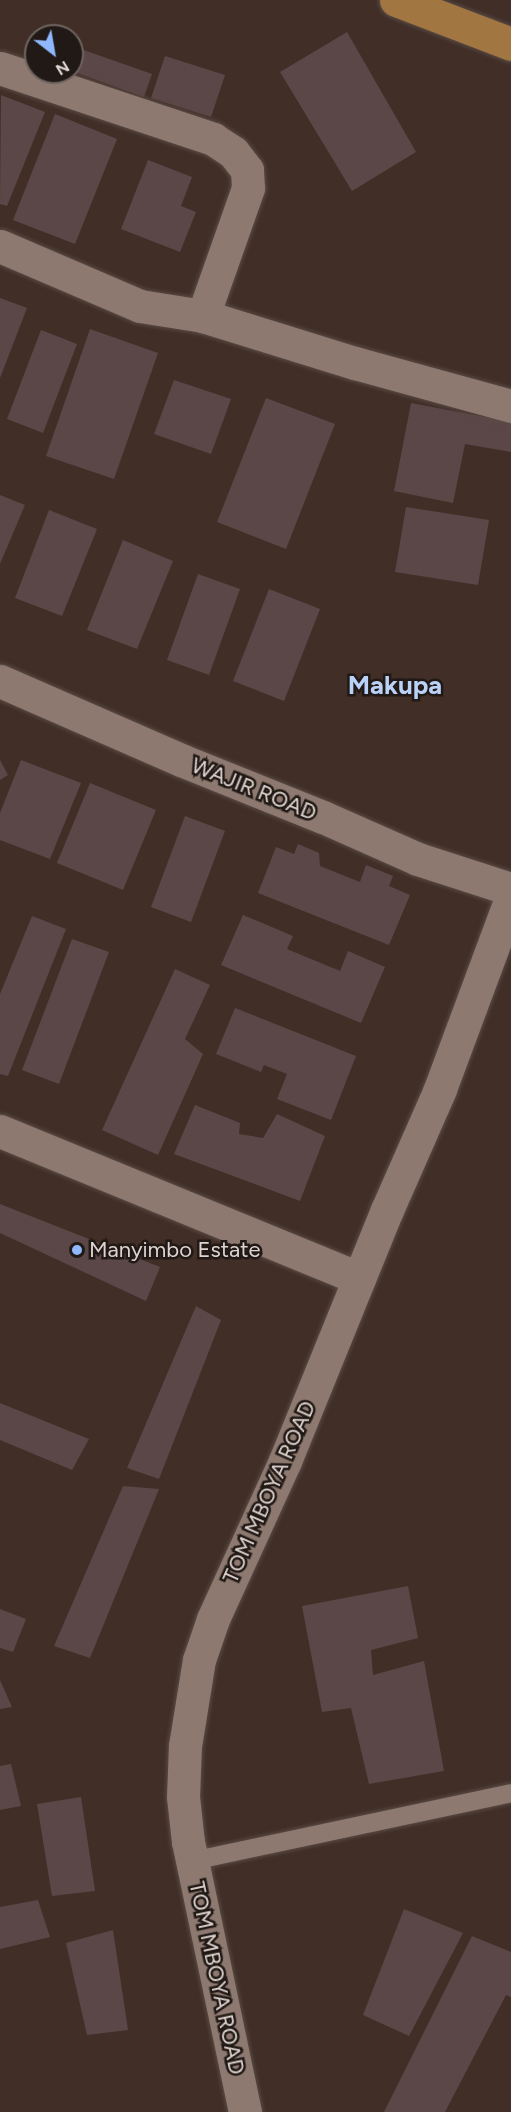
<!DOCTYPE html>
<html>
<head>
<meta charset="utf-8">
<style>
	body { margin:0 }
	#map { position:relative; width:511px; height:2112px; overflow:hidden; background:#402e27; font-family:Figtree,sans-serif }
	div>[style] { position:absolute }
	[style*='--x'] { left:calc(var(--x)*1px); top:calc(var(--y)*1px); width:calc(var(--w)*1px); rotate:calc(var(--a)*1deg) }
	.building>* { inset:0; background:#5c4748 }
	.roads { filter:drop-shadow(0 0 2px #5a4b45) drop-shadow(0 0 2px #5a4b45) }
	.service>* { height:18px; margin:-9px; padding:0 9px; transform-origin:9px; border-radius:9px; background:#8d7970 }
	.minor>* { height:33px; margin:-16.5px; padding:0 16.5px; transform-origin:16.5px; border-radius:16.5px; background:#8d7970 }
	.tertiary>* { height:33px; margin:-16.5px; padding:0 16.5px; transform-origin:16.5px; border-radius:16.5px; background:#8d7970 }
	.secondary>* { height:33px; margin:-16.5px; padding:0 16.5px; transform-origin:16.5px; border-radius:16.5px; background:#8d7970 }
	.trunk>* { height:33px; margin:-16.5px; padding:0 16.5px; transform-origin:16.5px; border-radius:16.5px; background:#a17641 }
	.dots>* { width:16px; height:16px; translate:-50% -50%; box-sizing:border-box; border:3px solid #211915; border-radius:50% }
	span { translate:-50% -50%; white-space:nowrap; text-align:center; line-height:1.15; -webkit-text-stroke:5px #211915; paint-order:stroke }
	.street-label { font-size:22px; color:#ded3ce }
	.poi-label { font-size:22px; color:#ded3ce }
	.left { translate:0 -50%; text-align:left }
	.quarter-label { font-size:26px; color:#bad1f8; font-weight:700 }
	.north { position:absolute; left:24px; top:24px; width:60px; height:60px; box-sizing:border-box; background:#211915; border:2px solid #6d635f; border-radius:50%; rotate:149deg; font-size:16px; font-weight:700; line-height:24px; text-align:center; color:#ded3ce }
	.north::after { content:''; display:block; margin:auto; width:21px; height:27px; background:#8fb8fd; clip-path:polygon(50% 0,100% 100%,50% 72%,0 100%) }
</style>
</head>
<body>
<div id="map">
	<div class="building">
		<i style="clip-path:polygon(347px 32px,416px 152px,352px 191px,280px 72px)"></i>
		<i style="clip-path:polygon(78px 48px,152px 74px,144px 97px,72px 71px)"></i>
		<i style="clip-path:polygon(165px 56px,225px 75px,211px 117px,151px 98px)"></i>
		<i style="clip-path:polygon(1px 95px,45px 112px,7px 206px,0 204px)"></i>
		<i style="clip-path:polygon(55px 114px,117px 139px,75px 244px,13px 220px)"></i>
		<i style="clip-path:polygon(148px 160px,192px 177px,181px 206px,196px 212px,180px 252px,121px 229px)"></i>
		<i style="clip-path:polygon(0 298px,27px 308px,0 378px)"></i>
		<i style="clip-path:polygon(90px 329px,158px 353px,114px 479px,46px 456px)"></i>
		<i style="clip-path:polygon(41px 330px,77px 344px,43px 433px,7px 419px)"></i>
		<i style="clip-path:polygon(174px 380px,231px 399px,211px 454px,154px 434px)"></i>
		<i style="clip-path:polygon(266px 398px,335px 424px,286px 549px,217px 522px)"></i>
		<i style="clip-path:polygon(411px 403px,511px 422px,511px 452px,465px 444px,453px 503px,394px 491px)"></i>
		<i style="clip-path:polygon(0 495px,25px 505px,0 564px)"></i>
		<i style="clip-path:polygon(406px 507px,489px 520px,478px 585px,395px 572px)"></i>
		<i style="clip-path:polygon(49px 510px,97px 529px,62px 616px,15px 598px)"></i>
		<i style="clip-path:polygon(123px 540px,173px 561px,137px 649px,87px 630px)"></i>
		<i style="clip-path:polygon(198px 574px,240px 589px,209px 675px,167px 660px)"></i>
		<i style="clip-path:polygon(269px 589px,320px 609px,284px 701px,233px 681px)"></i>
		<i style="clip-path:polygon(0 760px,8px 775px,0 780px)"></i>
		<i style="clip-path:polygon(21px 760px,81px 783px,50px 859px,0 840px,0 813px)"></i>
		<i style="clip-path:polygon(90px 783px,156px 810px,123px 890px,57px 863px)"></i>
		<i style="clip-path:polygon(185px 816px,225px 831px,191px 922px,151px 907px)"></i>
		<i style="clip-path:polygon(298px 844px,319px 853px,320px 866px,360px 882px,366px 865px,393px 876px,389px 886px,410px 895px,389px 945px,258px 893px,276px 847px,294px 854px)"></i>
		<i style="clip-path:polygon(243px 915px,293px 936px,287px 949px,340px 971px,348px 951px,385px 967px,361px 1023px,221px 965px)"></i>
		<i style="clip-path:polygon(32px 916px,66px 929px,8px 1076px,0 1074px,0 994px)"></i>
		<i style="clip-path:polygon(72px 939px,109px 952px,59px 1084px,22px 1070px)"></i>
		<i style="clip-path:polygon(175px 969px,210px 985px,185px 1039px,203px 1054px,158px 1155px,102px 1130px)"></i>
		<i style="clip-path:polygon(235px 1008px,356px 1056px,331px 1120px,277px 1099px,287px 1074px,264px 1065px,261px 1072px,216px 1054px)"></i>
		<i style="clip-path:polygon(195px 1105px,240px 1123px,239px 1134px,263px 1138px,277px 1114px,325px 1136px,300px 1201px,174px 1154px)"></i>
		<i style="clip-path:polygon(0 1204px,160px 1267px,146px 1301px,0 1233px)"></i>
		<i style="clip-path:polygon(196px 1306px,221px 1320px,159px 1479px,127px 1468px)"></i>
		<i style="clip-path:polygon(0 1403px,89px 1439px,72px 1470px,0 1440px)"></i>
		<i style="clip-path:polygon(123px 1486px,159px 1489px,90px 1658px,54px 1646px)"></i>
		<i style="clip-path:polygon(408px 1586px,418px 1638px,371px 1650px,373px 1675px,424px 1661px,444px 1771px,369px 1784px,351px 1708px,322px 1712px,302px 1606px)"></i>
		<i style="clip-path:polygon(0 1609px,26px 1619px,13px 1652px,0 1648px)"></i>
		<i style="clip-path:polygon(0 1680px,12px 1707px,0 1709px)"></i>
		<i style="clip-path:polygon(11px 1764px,21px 1806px,0 1810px,0 1766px)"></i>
		<i style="clip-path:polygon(81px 1797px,95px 1891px,52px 1896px,37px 1804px)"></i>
		<i style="clip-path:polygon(38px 1900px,50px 1937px,0 1949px,0 1907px)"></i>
		<i style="clip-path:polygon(404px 1909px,463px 1933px,409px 2036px,363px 2015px)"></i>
		<i style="clip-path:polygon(113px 1930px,128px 2030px,87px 2035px,66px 1943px)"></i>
		<i style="clip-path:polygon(472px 1936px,511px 1952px,511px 1997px,506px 1995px,445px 2112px,384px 2112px)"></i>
	</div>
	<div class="roads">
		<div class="service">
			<i style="--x:192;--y:1861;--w:326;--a:-12"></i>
		</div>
		<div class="minor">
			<i style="--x:0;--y:68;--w:225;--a:18.4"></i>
			<i style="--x:213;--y:139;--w:24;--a:33"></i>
			<i style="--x:233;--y:152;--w:23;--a:52"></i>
			<i style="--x:247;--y:170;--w:18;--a:87"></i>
			<i style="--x:248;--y:188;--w:136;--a:109.4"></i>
			<i style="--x:0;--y:246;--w:152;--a:23.2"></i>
			<i style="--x:140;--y:306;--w:64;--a:9"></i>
			<i style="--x:203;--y:316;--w:159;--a:17.2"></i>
			<i style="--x:355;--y:363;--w:162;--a:15.4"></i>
			<i style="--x:0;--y:681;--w:197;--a:23.6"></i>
			<i style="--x:181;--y:760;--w:153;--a:21.9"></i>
			<i style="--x:323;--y:817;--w:104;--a:23.9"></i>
			<i style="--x:418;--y:859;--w:98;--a:17.9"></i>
		</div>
		<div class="tertiary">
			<i style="--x:0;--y:1131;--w:388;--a:22.3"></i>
		</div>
		<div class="secondary">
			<i style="--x:245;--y:2112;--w:276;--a:-101.9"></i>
			<i style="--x:188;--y:1842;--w:45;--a:-96.3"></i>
			<i style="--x:183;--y:1797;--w:51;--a:-87.8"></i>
			<i style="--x:185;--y:1746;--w:87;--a:-80.8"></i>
			<i style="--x:199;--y:1660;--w:43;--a:-71.1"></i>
			<i style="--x:213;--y:1619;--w:174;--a:-65.5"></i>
			<i style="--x:285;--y:1461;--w:271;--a:-67.9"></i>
			<i style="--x:387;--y:1210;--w:132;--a:-66.3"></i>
			<i style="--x:440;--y:1089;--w:204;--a:-69.6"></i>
		</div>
		<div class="trunk">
			<i style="--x:396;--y:0;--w:123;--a:20.9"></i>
		</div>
	</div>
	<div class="dots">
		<i style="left:77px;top:1250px;background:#8fb8fd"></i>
	</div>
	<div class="street-label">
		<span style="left:254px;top:789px;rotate:22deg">WAJIR ROAD</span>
		<span style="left:269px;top:1492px;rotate:-66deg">TOM MBOYA ROAD</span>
		<span style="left:217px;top:1978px;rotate:78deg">TOM MBOYA ROAD</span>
	</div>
	<div class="poi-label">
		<span class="left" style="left:89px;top:1250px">Manyimbo Estate</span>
	</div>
	<div class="quarter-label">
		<span style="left:395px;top:686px">Makupa</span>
	</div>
	<div class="north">N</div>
</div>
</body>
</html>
